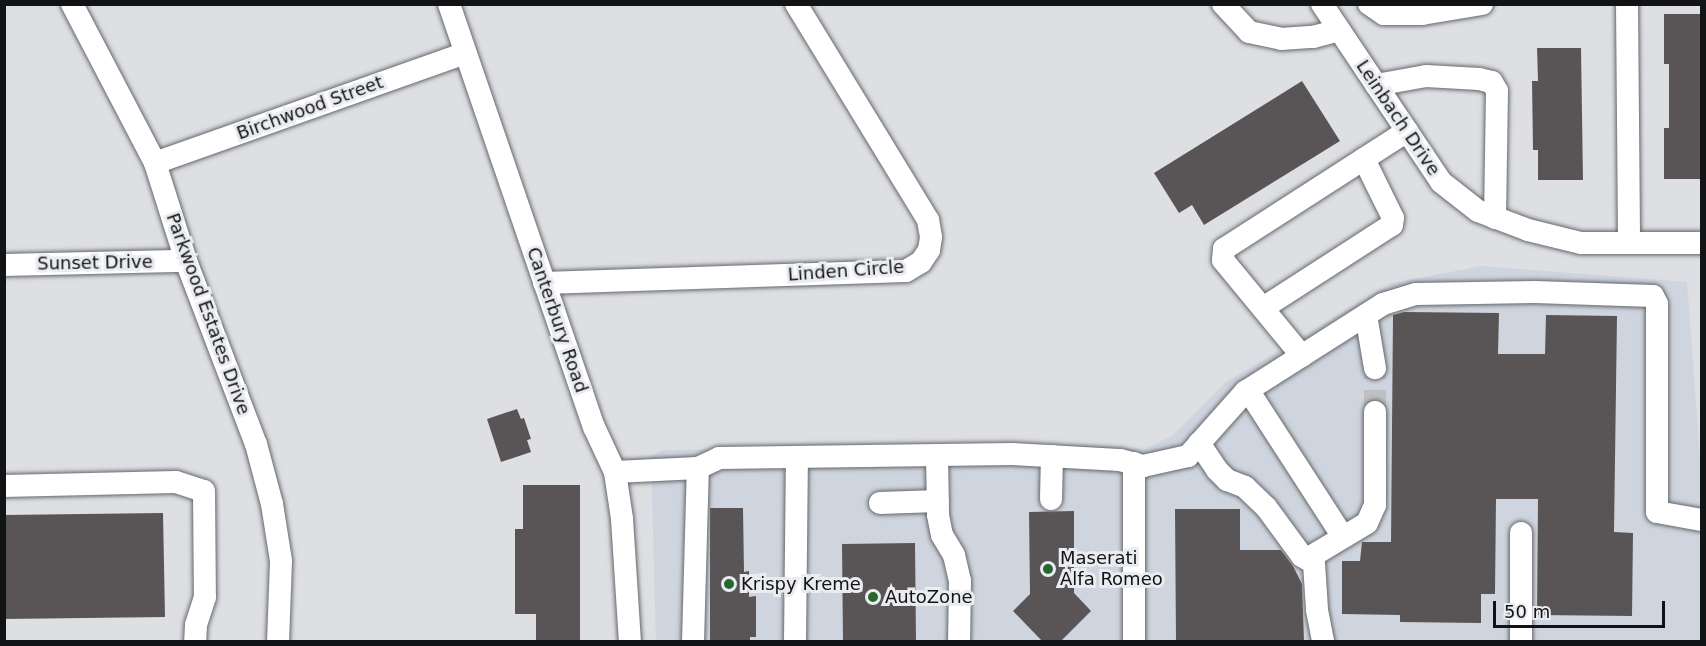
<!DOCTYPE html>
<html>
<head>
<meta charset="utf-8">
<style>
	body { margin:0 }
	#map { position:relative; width:1706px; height:646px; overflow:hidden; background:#dddfe3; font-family:"DejaVu Sans",sans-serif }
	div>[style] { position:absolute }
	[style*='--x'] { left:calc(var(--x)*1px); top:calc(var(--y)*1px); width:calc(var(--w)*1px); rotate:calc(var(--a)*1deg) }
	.built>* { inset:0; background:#cfd5df }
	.building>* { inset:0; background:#595556 }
	.minor-tunnel>* { height:22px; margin-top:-11px; transform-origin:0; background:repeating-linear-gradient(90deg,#bfc0c4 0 22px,transparent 0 33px) }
	.roads { filter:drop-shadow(0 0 2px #66686c) drop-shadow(0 0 2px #66686c) }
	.minor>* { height:22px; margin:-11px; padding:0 11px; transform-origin:11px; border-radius:11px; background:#fff }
	.dots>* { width:16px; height:16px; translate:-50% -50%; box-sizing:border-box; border:3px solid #eaecf0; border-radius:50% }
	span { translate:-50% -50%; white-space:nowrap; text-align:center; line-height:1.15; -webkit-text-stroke:6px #eaecf0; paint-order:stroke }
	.street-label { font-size:18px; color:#121314 }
	.poi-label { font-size:18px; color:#121314 }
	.left { translate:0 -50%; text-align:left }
	.frame { position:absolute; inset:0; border:6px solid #121314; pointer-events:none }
	.scale { position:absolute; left:1493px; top:601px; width:172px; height:27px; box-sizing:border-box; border:3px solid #121314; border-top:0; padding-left:8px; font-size:18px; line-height:21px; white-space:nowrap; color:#121314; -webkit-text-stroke:4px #eaecf0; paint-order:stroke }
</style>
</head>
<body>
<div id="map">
	<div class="built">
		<i style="clip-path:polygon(1482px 266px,1687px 282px,1702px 486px,1701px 641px,656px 641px,651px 456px,663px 450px,1069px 445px,1145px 449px,1172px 436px,1226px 382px,1392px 283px)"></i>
	</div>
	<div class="building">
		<i style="clip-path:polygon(1664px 14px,1701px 14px,1701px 179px,1664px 179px,1664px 128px,1669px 128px,1669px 64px,1664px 64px)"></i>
		<i style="clip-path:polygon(1537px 48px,1581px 48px,1583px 180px,1538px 180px,1538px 150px,1533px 150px,1532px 81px,1538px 81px)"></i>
		<i style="clip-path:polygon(1302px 81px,1340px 141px,1204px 225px,1192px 205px,1179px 213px,1154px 173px)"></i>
		<i style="clip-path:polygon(1404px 312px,1499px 313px,1498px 354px,1545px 354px,1546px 315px,1617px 316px,1614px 532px,1633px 533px,1632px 616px,1537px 615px,1538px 499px,1496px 499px,1495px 594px,1481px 594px,1481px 623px,1400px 622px,1400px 615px,1342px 614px,1342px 561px,1360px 561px,1362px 542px,1391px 542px,1393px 315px)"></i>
		<i style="clip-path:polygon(517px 409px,521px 419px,524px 418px,531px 439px,527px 440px,531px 452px,501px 462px,487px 419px)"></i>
		<i style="clip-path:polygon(523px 485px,580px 485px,580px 642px,536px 642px,536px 614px,515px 614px,515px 529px,523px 529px)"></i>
		<i style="clip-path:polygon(710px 508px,743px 508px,744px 572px,749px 571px,749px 597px,756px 596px,756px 637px,750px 637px,750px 642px,710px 642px)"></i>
		<i style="clip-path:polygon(1175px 509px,1240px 509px,1240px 550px,1281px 550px,1293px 566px,1302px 584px,1304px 641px,1176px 642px)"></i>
		<i style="clip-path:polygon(1074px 511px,1074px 593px,1091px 611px,1060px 642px,1043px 642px,1013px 611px,1030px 594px,1029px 512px)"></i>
		<i style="clip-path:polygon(163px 513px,165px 617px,4px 619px,4px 515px)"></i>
		<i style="clip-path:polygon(915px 543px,916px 642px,843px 642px,842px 544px)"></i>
	</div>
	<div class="minor-tunnel">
		<i style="--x:1375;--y:412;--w:44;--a:-90"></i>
	</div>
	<div class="roads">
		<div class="minor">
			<i style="--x:72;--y:4;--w:179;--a:62.4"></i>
			<i style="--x:155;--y:163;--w:103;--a:72.4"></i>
			<i style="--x:186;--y:261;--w:196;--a:69.1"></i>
			<i style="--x:256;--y:444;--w:62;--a:75.1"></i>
			<i style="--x:272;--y:504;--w:58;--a:81"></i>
			<i style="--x:281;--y:561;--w:81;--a:92.1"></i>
			<i style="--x:449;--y:4;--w:447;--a:71.1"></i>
			<i style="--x:594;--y:427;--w:50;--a:65"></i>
			<i style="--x:615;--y:472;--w:48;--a:81.5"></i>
			<i style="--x:622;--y:519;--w:123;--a:86.3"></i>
			<i style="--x:1223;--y:4;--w:38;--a:47"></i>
			<i style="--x:1249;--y:32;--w:33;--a:12"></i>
			<i style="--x:1281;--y:39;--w:32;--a:-4"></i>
			<i style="--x:1313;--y:37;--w:27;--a:-15"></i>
			<i style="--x:1322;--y:4;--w:214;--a:56.2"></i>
			<i style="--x:1441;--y:182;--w:47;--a:38.1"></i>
			<i style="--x:1478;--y:211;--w:53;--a:20.8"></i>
			<i style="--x:1528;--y:230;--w:55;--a:13.8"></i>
			<i style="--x:1581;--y:243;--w:121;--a:0"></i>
			<i style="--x:1369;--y:4;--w:18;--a:34"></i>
			<i style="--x:1384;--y:14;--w:38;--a:0"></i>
			<i style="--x:1422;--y:14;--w:61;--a:-9.5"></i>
			<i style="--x:1627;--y:4;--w:239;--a:89.5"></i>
			<i style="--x:1376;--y:85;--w:51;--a:-10.2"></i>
			<i style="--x:1426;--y:76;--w:53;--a:3.2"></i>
			<i style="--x:1479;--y:79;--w:13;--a:13"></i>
			<i style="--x:1492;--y:82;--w:10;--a:61"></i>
			<i style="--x:1497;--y:91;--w:127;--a:90.9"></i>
			<i style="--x:155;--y:163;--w:329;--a:-19.5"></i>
			<i style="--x:4;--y:265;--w:182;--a:-1.3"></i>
			<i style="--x:544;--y:283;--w:362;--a:-1.9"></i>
			<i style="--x:906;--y:271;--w:17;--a:-31"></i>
			<i style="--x:921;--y:262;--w:14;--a:-56"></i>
			<i style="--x:929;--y:250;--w:13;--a:-81"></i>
			<i style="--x:931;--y:237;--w:17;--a:-100"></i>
			<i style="--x:928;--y:220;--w:253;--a:-121.4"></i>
			<i style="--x:1263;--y:308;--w:153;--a:-32.8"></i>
			<i style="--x:1392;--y:225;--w:7;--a:-82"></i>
			<i style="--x:1393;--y:218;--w:66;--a:-116.2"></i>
			<i style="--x:1366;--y:315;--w:54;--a:80.4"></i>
			<i style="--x:1302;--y:356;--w:124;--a:-129.5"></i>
			<i style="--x:1223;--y:260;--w:11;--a:-85"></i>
			<i style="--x:1224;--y:249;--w:218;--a:-32.8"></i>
			<i style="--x:1248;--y:390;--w:175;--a:57.1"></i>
			<i style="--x:1199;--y:443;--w:32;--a:56"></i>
			<i style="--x:1217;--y:470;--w:14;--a:45"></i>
			<i style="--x:1227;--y:480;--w:19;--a:21"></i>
			<i style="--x:1245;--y:487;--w:29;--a:44"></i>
			<i style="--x:1266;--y:507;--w:61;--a:53.7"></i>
			<i style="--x:1302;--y:556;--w:14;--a:30"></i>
			<i style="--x:1314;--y:563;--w:47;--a:86.3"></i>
			<i style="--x:1317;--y:610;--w:33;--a:79"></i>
			<i style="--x:937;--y:455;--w:60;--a:89"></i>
			<i style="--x:938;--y:515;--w:20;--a:79"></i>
			<i style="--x:942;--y:535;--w:23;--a:59"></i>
			<i style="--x:954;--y:555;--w:27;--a:77"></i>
			<i style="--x:960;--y:581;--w:61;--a:90.9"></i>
			<i style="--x:1134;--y:463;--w:179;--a:90"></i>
			<i style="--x:615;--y:472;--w:83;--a:-2.8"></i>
			<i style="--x:698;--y:468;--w:23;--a:-25"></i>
			<i style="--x:719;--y:458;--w:293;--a:-0.8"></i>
			<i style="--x:1012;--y:454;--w:108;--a:3.2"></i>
			<i style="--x:1120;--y:460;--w:24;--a:15"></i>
			<i style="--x:1143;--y:466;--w:46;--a:-12.5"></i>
			<i style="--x:1188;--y:456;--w:86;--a:-48.3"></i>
			<i style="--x:1245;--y:392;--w:164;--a:-32.5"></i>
			<i style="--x:1383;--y:304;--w:34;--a:-17"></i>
			<i style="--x:1416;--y:294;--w:119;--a:-1"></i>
			<i style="--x:1535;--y:292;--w:118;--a:1.9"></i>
			<i style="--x:1653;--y:296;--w:9;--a:63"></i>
			<i style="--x:1657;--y:304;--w:208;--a:90"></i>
			<i style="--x:1657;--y:512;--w:46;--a:10.1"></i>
			<i style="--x:4;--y:486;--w:172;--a:-1.3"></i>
			<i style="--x:176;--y:482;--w:29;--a:18"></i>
			<i style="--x:204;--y:491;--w:106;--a:89.5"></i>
			<i style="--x:205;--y:597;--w:29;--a:108"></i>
			<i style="--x:196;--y:625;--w:17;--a:93"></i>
			<i style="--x:1051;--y:499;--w:43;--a:-88.7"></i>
			<i style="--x:880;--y:503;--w:58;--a:-2"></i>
			<i style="--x:1521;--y:533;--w:109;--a:90"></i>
			<i style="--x:1307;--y:559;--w:70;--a:-31"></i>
			<i style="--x:1367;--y:523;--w:20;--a:-66"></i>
			<i style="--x:1375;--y:505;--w:93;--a:-90"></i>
			<i style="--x:693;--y:642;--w:174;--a:-88.4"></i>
			<i style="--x:795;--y:642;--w:185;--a:-89.4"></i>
		</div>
	</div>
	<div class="dots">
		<i style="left:1048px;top:569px;background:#27662f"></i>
		<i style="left:729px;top:584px;background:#27662f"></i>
		<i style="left:873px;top:597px;background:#27662f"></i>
	</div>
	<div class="street-label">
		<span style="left:310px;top:108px;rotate:-20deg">Birchwood Street</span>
		<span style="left:1398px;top:118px;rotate:56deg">Leinbach Drive</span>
		<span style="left:95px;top:263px;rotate:-1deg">Sunset Drive</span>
		<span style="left:846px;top:271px;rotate:-4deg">Linden Circle</span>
		<span style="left:208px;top:314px;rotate:70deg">Parkwood Estates Drive</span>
		<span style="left:557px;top:320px;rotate:71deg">Canterbury Road</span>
	</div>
	<div class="poi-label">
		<span class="left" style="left:1060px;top:569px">Maserati<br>Alfa Romeo</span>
		<span class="left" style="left:741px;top:584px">Krispy Kreme</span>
		<span class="left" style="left:885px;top:597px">AutoZone</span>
	</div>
	<div class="frame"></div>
	<div class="scale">50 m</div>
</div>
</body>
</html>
